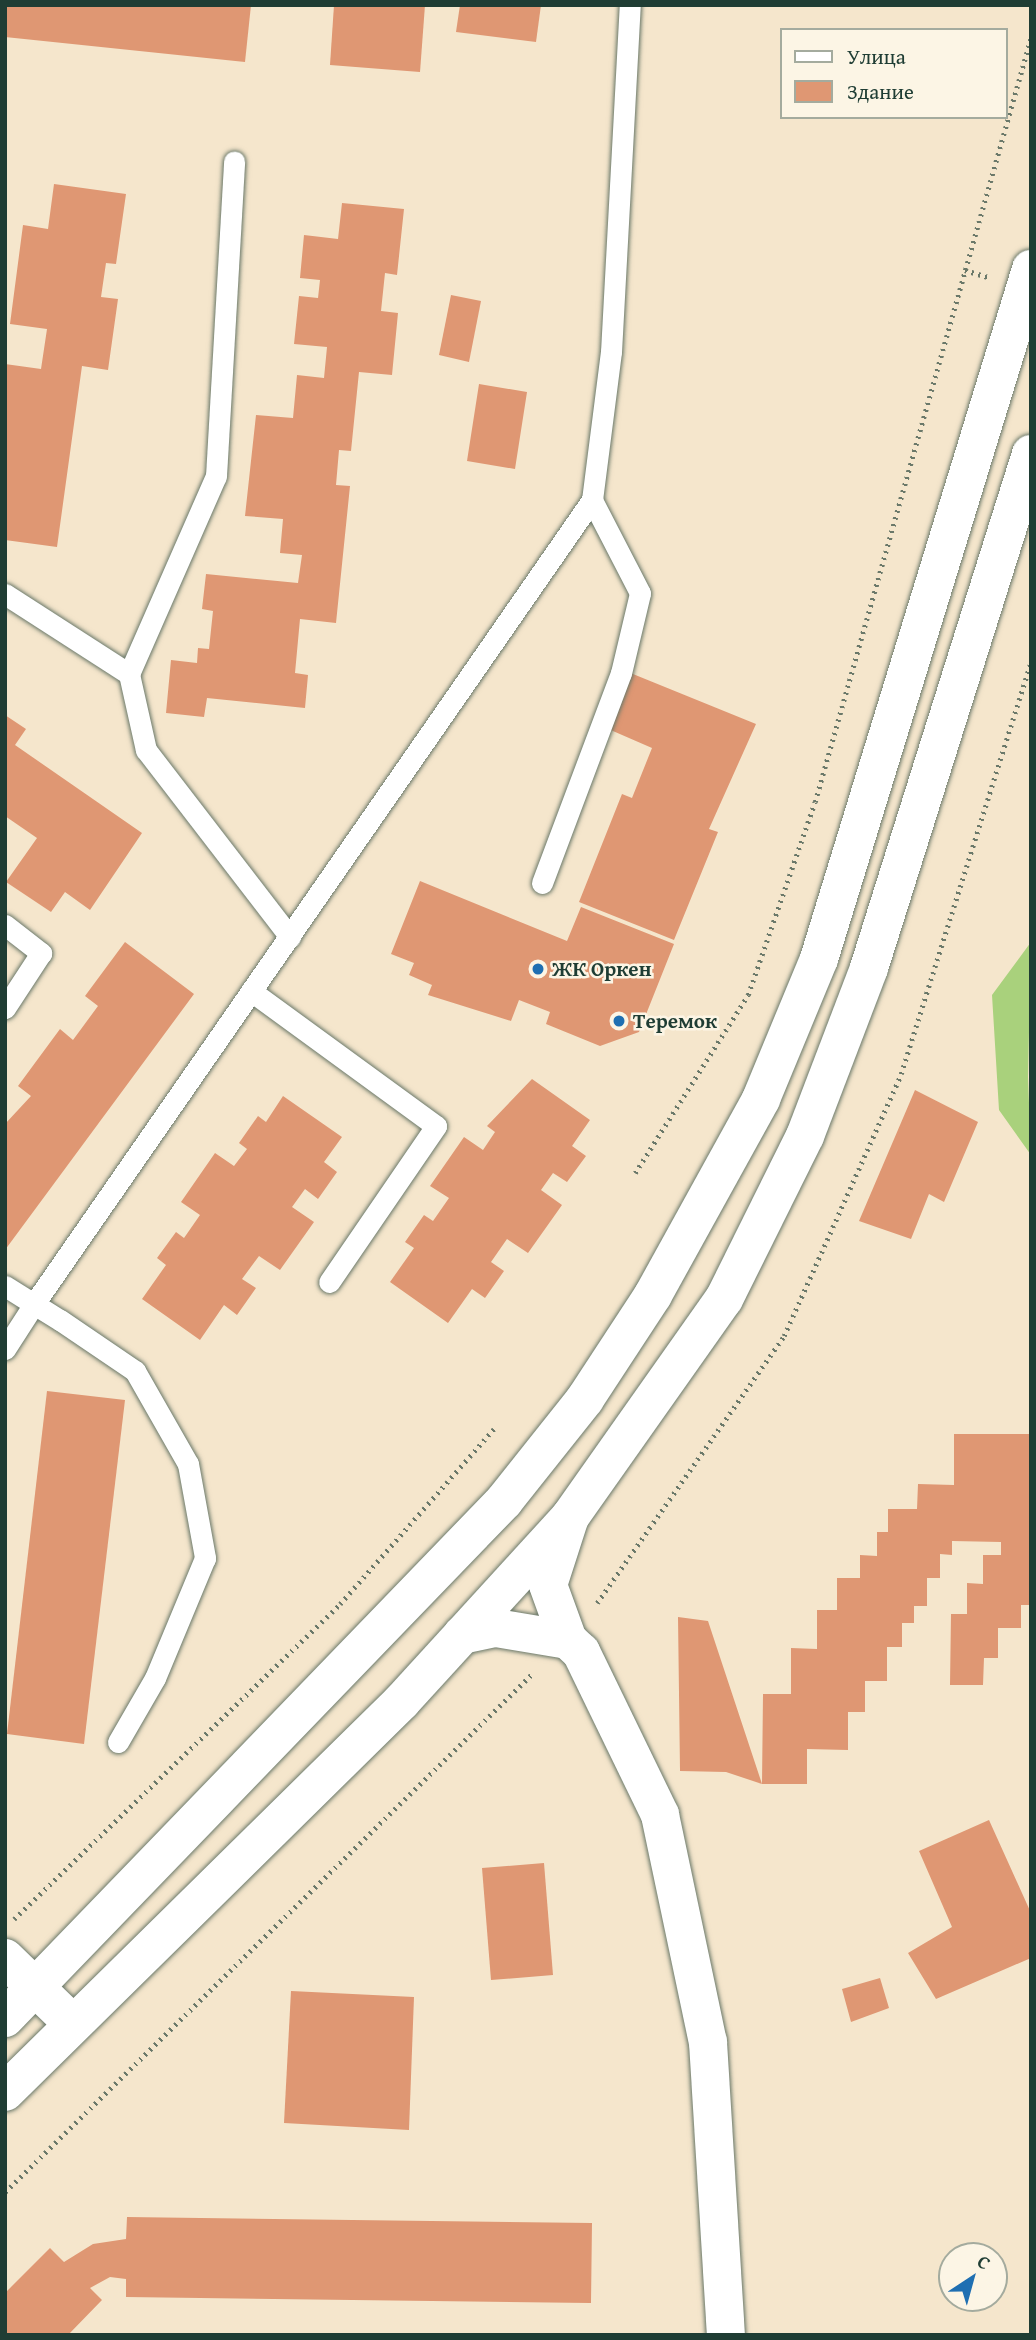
<!DOCTYPE html>
<html>
<head>
<meta charset="utf-8">
<style>
	body { margin:0 }
	#map { position:relative; width:1036px; height:2340px; overflow:hidden; background:#f5e6cc; font-family:"Gentium Book Plus",serif }
	div>[style] { position:absolute }
	[style*='--x'] { left:calc(var(--x)*1px); top:calc(var(--y)*1px); width:calc(var(--w)*1px); rotate:calc(var(--a)*1deg) }
	.green>* { inset:0; background:#a9d17c }
	.building>* { inset:0; background:#df9773 }
	.path>* { height:4.5px; margin-top:-2.25px; transform-origin:0; background:repeating-linear-gradient(90deg,#6a7869 0 2px,transparent 0 7px) }
	.roads { filter:drop-shadow(0 0 2px #6a7869) drop-shadow(0 0 2px #6a7869) }
	.service>* { height:21px; margin:-10.5px; padding:0 10.5px; transform-origin:10.5px; border-radius:10.5px; background:#fff }
	.minor>* { height:38px; margin:-19px; padding:0 19px; transform-origin:19px; border-radius:19px; background:#fff }
	.tertiary>* { height:38px; margin:-19px; padding:0 19px; transform-origin:19px; border-radius:19px; background:#fff }
	.dots>* { width:19px; height:19px; translate:-50% -50%; box-sizing:border-box; border:4px solid #fcf5e5; border-radius:50% }
	span { translate:-50% -50%; white-space:nowrap; text-align:center; line-height:1.15; -webkit-text-stroke:5px #fcf5e5; paint-order:stroke }
	.poi-label { font-size:21px; color:#1f3d34; font-weight:700 }
	.left { translate:0 -50%; text-align:left }
	.frame { position:absolute; inset:0; border:7px solid #1f3d34; pointer-events:none }
	.legend { position:absolute; left:780px; top:28px; width:228px; height:91px; box-sizing:border-box; background:#fcf5e5; border:2px solid #a4ab9e; margin:0; padding:9px 12px; list-style:none; font-size:21px; color:#1f3d34 }
	.legend li { display:flex; align-items:center; gap:14px; height:35px }
	.legend b { width:35px; border:2px solid #a4ab9e }
	.north { position:absolute; left:938px; top:2242px; width:70px; height:70px; box-sizing:border-box; background:#fcf5e5; border:2px solid #a4ab9e; border-radius:50%; rotate:36deg; font-size:19px; font-weight:700; line-height:28px; text-align:center; color:#1f3d34 }
	.north::after { content:''; display:block; margin:auto; width:24px; height:32px; background:#1f6fb2; clip-path:polygon(50% 0,100% 100%,50% 72%,0 100%) }
</style>
</head>
<body>
<div id="map">
	<div class="green">
		<i style="clip-path:polygon(1031px 942px,1028px 1077px,1031px 1155px,999px 1110px,992px 995px)"></i>
	</div>
	<div class="building">
		<i style="clip-path:polygon(5px 5px,251px 5px,245px 62px,5px 37px)"></i>
		<i style="clip-path:polygon(334px 5px,425px 5px,420px 72px,330px 65px)"></i>
		<i style="clip-path:polygon(460px 5px,541px 5px,536px 42px,456px 32px)"></i>
		<i style="clip-path:polygon(54px 184px,126px 194px,116px 264px,106px 263px,101px 297px,118px 299px,108px 370px,82px 366px,57px 547px,5px 540px,5px 364px,41px 369px,47px 329px,10px 324px,23px 225px,48px 229px)"></i>
		<i style="clip-path:polygon(342px 203px,404px 209px,397px 275px,385px 273px,381px 311px,398px 313px,392px 375px,359px 372px,351px 451px,339px 450px,336px 485px,350px 486px,336px 623px,300px 619px,295px 673px,308px 675px,305px 708px,207px 698px,204px 717px,166px 713px,171px 660px,197px 663px,198px 648px,209px 649px,213px 611px,202px 609px,206px 574px,298px 583px,302px 555px,280px 553px,283px 519px,245px 516px,256px 415px,293px 418px,297px 375px,324px 378px,327px 347px,294px 344px,299px 296px,318px 298px,320px 280px,300px 278px,304px 235px,338px 239px)"></i>
		<i style="clip-path:polygon(451px 295px,481px 301px,469px 362px,439px 355px)"></i>
		<i style="clip-path:polygon(479px 384px,527px 392px,515px 469px,467px 461px)"></i>
		<i style="clip-path:polygon(628px 672px,756px 724px,709px 829px,718px 832px,674px 940px,579px 902px,622px 794px,632px 798px,652px 748px,606px 728px)"></i>
		<i style="clip-path:polygon(5px 715px,26px 729px,15px 745px,142px 833px,90px 910px,65px 892px,51px 912px,6px 882px,37px 838px,5px 816px)"></i>
		<i style="clip-path:polygon(420px 881px,567px 941px,581px 907px,674px 944px,639px 1032px,600px 1046px,546px 1024px,550px 1012px,519px 1000px,511px 1021px,428px 995px,432px 985px,409px 975px,414px 963px,391px 954px)"></i>
		<i style="clip-path:polygon(125px 942px,194px 994px,5px 1250px,5px 1124px,31px 1096px,18px 1086px,60px 1029px,73px 1040px,98px 1006px,85px 996px)"></i>
		<i style="clip-path:polygon(532px 1079px,590px 1120px,572px 1146px,586px 1156px,567px 1182px,553px 1173px,541px 1190px,562px 1205px,528px 1253px,507px 1239px,491px 1262px,504px 1271px,485px 1298px,472px 1289px,448px 1323px,390px 1282px,414px 1248px,405px 1242px,424px 1215px,433px 1221px,449px 1198px,430px 1186px,464px 1137px,483px 1150px,495px 1132px,487px 1126px)"></i>
		<i style="clip-path:polygon(915px 1090px,978px 1122px,944px 1202px,929px 1194px,911px 1239px,859px 1221px)"></i>
		<i style="clip-path:polygon(283px 1096px,342px 1137px,324px 1162px,337px 1172px,318px 1199px,305px 1189px,292px 1207px,314px 1222px,280px 1270px,259px 1256px,242px 1279px,256px 1288px,237px 1315px,224px 1305px,200px 1340px,142px 1299px,166px 1265px,157px 1258px,176px 1232px,184px 1238px,200px 1215px,181px 1202px,215px 1153px,234px 1166px,247px 1149px,239px 1143px,258px 1116px,266px 1122px)"></i>
		<i style="clip-path:polygon(47px 1391px,125px 1400px,84px 1744px,7px 1734px)"></i>
		<i style="clip-path:polygon(954px 1434px,1031px 1434px,1031px 1605px,1021px 1605px,1021px 1628px,998px 1628px,998px 1658px,984px 1658px,983px 1685px,950px 1685px,951px 1614px,967px 1614px,967px 1583px,983px 1584px,983px 1555px,1001px 1555px,1001px 1542px,952px 1541px,952px 1555px,940px 1554px,940px 1578px,927px 1578px,927px 1606px,914px 1606px,914px 1623px,902px 1623px,902px 1647px,887px 1647px,887px 1681px,865px 1681px,865px 1712px,848px 1712px,848px 1750px,807px 1749px,807px 1784px,762px 1784px,726px 1772px,680px 1771px,678px 1617px,708px 1621px,762px 1784px,763px 1694px,791px 1694px,791px 1648px,817px 1649px,817px 1610px,837px 1610px,837px 1578px,860px 1578px,860px 1555px,877px 1556px,877px 1532px,888px 1532px,888px 1509px,917px 1509px,918px 1484px,954px 1485px)"></i>
		<i style="clip-path:polygon(989px 1820px,1031px 1913px,1031px 1958px,936px 1999px,908px 1953px,952px 1927px,919px 1851px)"></i>
		<i style="clip-path:polygon(544px 1863px,553px 1975px,491px 1980px,482px 1868px)"></i>
		<i style="clip-path:polygon(880px 1978px,889px 2008px,851px 2022px,842px 1989px)"></i>
		<i style="clip-path:polygon(291px 1991px,414px 1997px,409px 2130px,284px 2123px)"></i>
		<i style="clip-path:polygon(127px 2217px,592px 2223px,591px 2303px,126px 2297px,126px 2279px,110px 2277px,90px 2288px,102px 2300px,68px 2335px,5px 2335px,5px 2293px,50px 2248px,64px 2262px,93px 2244px,126px 2239px)"></i>
	</div>
	<div class="path">
		<i style="--x:965;--y:270;--w:24;--a:17"></i>
		<i style="--x:635;--y:1173;--w:211;--a:-57.6"></i>
		<i style="--x:748;--y:995;--w:204;--a:-70.9"></i>
		<i style="--x:815;--y:802;--w:795;--a:-74.23"></i>
		<i style="--x:597;--y:1603;--w:326;--a:-55"></i>
		<i style="--x:784;--y:1336;--w:287;--a:-65.9"></i>
		<i style="--x:901;--y:1074;--w:433;--a:-72.5"></i>
		<i style="--x:14;--y:1919;--w:453;--a:-44"></i>
		<i style="--x:340;--y:1604;--w:233;--a:-48.7"></i>
		<i style="--x:5;--y:2192;--w:739;--a:-44.51"></i>
	</div>
	<div class="roads">
		<div class="service">
			<i style="--x:5;--y:594;--w:148;--a:32.8"></i>
			<i style="--x:129;--y:674;--w:216;--a:-66.3"></i>
			<i style="--x:216;--y:476;--w:315;--a:-86.7"></i>
			<i style="--x:129;--y:674;--w:78;--a:77.4"></i>
			<i style="--x:146;--y:750;--w:236;--a:52.4"></i>
			<i style="--x:542;--y:883;--w:224;--a:-69.4"></i>
			<i style="--x:621;--y:673;--w:82;--a:-76.6"></i>
			<i style="--x:640;--y:593;--w:105;--a:-117.3"></i>
			<i style="--x:5;--y:925;--w:46;--a:37.9"></i>
			<i style="--x:41;--y:953;--w:66;--a:123.2"></i>
			<i style="--x:251;--y:991;--w:229;--a:36.1"></i>
			<i style="--x:436;--y:1126;--w:189;--a:124.4"></i>
			<i style="--x:5;--y:1286;--w:34;--a:32"></i>
			<i style="--x:34;--y:1304;--w:979;--a:-55.24"></i>
			<i style="--x:592;--y:500;--w:149;--a:-82.7"></i>
			<i style="--x:611;--y:352;--w:348;--a:-86.9"></i>
			<i style="--x:5;--y:1349;--w:54;--a:-57.2"></i>
			<i style="--x:34;--y:1304;--w:31;--a:32"></i>
			<i style="--x:60;--y:1320;--w:91;--a:34.2"></i>
			<i style="--x:135;--y:1371;--w:107;--a:60.3"></i>
			<i style="--x:188;--y:1464;--w:96;--a:79.7"></i>
			<i style="--x:205;--y:1558;--w:130;--a:112.6"></i>
			<i style="--x:155;--y:1678;--w:74;--a:120"></i>
		</div>
		<div class="minor">
			<i style="--x:570;--y:1517;--w:71;--a:107.9"></i>
			<i style="--x:548;--y:1585;--w:59;--a:70"></i>
			<i style="--x:568;--y:1640;--w:18;--a:43"></i>
			<i style="--x:581;--y:1652;--w:181;--a:64.1"></i>
			<i style="--x:660;--y:1815;--w:232;--a:78.1"></i>
			<i style="--x:708;--y:2042;--w:294;--a:86.5"></i>
			<i style="--x:462;--y:1635;--w:35;--a:-12"></i>
			<i style="--x:496;--y:1628;--w:73;--a:9.5"></i>
			<i style="--x:5;--y:1958;--w:95;--a:44.1"></i>
		</div>
		<div class="tertiary">
			<i style="--x:5;--y:2018;--w:719;--a:-46.01"></i>
			<i style="--x:504;--y:1501;--w:130;--a:-51.5"></i>
			<i style="--x:585;--y:1399;--w:124;--a:-56.8"></i>
			<i style="--x:653;--y:1295;--w:224;--a:-61.1"></i>
			<i style="--x:761;--y:1099;--w:152;--a:-67.5"></i>
			<i style="--x:819;--y:959;--w:722;--a:-72.92"></i>
			<i style="--x:5;--y:2092;--w:557;--a:-44.56"></i>
			<i style="--x:402;--y:1701;--w:249;--a:-47.6"></i>
			<i style="--x:570;--y:1517;--w:267;--a:-54.8"></i>
			<i style="--x:724;--y:1299;--w:182;--a:-63.6"></i>
			<i style="--x:805;--y:1136;--w:180;--a:-69.1"></i>
			<i style="--x:869;--y:968;--w:539;--a:-72.51"></i>
		</div>
	</div>
	<div class="dots">
		<i style="left:538px;top:969px;background:#1f6fb2"></i>
		<i style="left:619px;top:1021px;background:#1f6fb2"></i>
	</div>
	<div class="poi-label">
		<span class="left" style="left:552px;top:969px">ЖК Оркен</span>
		<span class="left" style="left:633px;top:1021px">Теремок</span>
	</div>
	<div class="frame"></div>
	<ul class="legend">
	<li><b style="height:9px;background:#fff"></b>Улица</li>
	<li><b style="height:19px;background:#df9773"></b>Здание</li>
	</ul>
	<div class="north">С</div>
</div>
</body>
</html>
